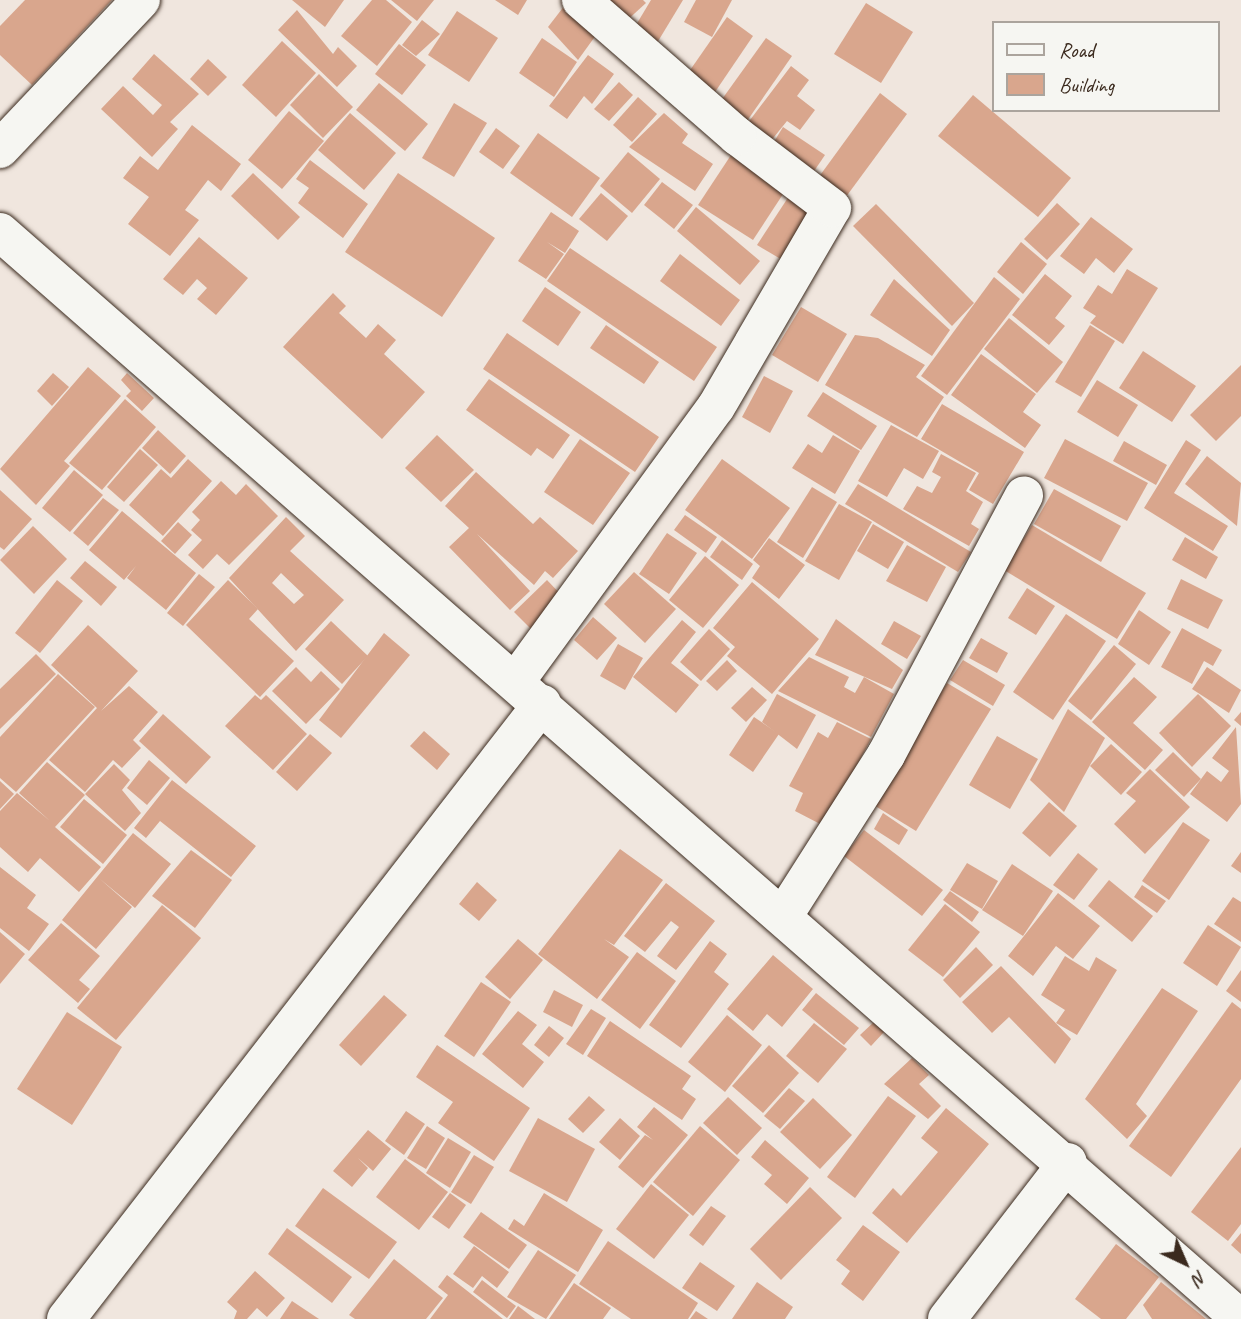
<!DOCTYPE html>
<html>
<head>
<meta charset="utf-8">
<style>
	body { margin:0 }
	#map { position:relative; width:1241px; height:1319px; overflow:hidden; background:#f0e6de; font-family:Caveat,sans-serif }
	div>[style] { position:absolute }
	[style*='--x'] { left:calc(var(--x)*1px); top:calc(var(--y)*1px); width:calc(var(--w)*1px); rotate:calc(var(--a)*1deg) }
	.building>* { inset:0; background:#d9a68d }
	.roads { filter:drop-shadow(0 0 2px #3b2a1e) drop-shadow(0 0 2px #3b2a1e) }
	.street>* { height:38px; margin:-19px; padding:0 19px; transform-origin:19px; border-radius:19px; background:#f6f6f2 }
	span { translate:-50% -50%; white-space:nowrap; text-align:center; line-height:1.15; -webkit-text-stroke:7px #f6f6f2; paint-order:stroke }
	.legend { position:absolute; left:992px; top:21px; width:228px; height:91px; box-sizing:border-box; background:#f6f6f2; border:2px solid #aba49d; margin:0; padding:9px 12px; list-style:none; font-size:21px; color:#3b2a1e }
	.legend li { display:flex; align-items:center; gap:14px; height:35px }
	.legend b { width:35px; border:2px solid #aba49d }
	.north { position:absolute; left:1150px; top:1228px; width:70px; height:70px; -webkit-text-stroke:5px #f6f6f2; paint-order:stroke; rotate:136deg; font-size:19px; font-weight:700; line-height:28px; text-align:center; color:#3b2a1e }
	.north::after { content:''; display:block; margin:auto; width:24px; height:32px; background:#3b2a1e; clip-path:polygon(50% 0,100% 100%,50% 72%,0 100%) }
</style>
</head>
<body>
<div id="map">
	<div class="building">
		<i style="clip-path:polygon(25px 0,112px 0,32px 85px,0 55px,0 26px)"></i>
		<i style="clip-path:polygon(292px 0,344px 0,325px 27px)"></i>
		<i style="clip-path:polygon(372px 0,386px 0,412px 22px,377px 66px,341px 36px)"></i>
		<i style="clip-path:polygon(391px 0,434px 0,417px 21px)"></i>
		<i style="clip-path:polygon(495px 0,527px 0,518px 15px)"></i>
		<i style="clip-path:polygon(601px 0,643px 0,646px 3px,623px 24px)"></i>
		<i style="clip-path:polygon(651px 0,683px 0,657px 43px,633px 30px)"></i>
		<i style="clip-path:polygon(696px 0,732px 0,712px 37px,684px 22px)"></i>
		<i style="clip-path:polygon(866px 3px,913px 32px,881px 83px,834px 54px)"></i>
		<i style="clip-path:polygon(565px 5px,599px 31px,578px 60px,548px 27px)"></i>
		<i style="clip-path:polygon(297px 10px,333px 54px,338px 47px,357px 66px,337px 87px,278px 30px)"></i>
		<i style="clip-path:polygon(457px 11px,498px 38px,469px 82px,428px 55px)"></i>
		<i style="clip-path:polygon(727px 17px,753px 36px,713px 95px,686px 76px)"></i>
		<i style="clip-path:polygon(422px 20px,440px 34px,416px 56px,402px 45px)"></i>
		<i style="clip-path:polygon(542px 38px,577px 62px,554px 97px,519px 73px)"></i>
		<i style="clip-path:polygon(766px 38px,792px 56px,747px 121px,720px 102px)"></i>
		<i style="clip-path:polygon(282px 41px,316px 73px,276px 117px,242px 85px)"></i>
		<i style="clip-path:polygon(399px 44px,426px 65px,402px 95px,375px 74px)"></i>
		<i style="clip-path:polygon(154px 54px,199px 94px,170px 122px,178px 129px,152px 157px,101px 109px,123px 86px,153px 115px,162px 105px,132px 79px)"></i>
		<i style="clip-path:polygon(588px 55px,614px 74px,592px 104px,584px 96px,567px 119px,549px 106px)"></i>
		<i style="clip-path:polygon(208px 59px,227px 77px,208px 96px,190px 79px)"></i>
		<i style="clip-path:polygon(791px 66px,809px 80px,797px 96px,815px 110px,800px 130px,787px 121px,770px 142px,747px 124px)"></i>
		<i style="clip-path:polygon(319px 74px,353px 107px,323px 138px,290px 105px)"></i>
		<i style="clip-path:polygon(619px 82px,633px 95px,609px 121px,594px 109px)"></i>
		<i style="clip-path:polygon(379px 83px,428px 124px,405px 151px,356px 110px)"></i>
		<i style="clip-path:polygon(880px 93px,907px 114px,840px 205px,813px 185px)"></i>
		<i style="clip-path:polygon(973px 95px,1071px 178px,1038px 217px,938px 136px)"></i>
		<i style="clip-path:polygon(638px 97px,657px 114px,632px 142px,613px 125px)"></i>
		<i style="clip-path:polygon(454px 103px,487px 123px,454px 177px,422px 158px)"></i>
		<i style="clip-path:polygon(289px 111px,324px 141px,282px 189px,248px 160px)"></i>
		<i style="clip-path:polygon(350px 113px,396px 153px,364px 190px,318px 150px)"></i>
		<i style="clip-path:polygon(664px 113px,688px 134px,682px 143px,713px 164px,695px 191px,629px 147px)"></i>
		<i style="clip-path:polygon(192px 125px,241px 164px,221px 191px,208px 180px,185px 210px,199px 220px,170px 256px,128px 224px,149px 197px,123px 178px,140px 156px,158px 170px)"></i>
		<i style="clip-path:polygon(783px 127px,825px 155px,808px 180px,769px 150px)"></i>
		<i style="clip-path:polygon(496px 128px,520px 146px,503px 169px,479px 152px)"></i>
		<i style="clip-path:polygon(538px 133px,600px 178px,572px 217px,510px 173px)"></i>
		<i style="clip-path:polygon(628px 152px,660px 179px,632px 213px,600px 186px)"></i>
		<i style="clip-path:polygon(733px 152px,787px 188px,753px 240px,698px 205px)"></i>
		<i style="clip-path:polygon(310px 160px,368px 204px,343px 238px,298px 203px,309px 188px,296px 179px)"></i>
		<i style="clip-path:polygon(253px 173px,300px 217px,278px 240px,231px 196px)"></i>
		<i style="clip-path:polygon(398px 173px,495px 238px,442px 317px,345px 252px)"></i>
		<i style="clip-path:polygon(662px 182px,693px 205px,674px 229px,644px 205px)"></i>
		<i style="clip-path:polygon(793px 190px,819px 207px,784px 261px,757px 245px)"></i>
		<i style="clip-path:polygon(601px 193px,628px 216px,607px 241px,579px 219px)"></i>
		<i style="clip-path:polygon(1057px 203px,1080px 224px,1047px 260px,1024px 239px)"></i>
		<i style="clip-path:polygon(876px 204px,974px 303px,952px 326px,853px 226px)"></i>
		<i style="clip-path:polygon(696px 207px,760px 261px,740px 285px,677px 231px)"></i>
		<i style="clip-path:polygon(551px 212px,579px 231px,565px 253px,547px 242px,564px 254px,546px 279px,518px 261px)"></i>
		<i style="clip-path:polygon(1091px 217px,1133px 249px,1114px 273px,1096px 258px,1084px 274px,1060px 256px)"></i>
		<i style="clip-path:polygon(199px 237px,248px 278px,216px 315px,197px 299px,207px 288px,197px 279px,183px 295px,163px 279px)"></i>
		<i style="clip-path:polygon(1021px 242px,1047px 264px,1023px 294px,997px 272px)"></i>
		<i style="clip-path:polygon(570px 248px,717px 347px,694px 381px,547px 281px)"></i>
		<i style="clip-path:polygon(680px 254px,740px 300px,721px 326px,660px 281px)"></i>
		<i style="clip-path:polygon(1127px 269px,1158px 288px,1123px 344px,1090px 323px,1096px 316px,1083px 308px,1098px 285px,1112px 294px)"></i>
		<i style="clip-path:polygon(1045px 274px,1072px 296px,1055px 318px,1065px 326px,1049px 345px,1012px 315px)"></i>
		<i style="clip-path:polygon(994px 277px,1020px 299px,947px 395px,921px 376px)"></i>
		<i style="clip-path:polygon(894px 279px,950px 330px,932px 356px,870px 315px)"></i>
		<i style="clip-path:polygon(545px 287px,581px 312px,558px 346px,522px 321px)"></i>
		<i style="clip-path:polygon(333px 293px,346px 306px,339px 313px,366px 338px,378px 324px,396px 340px,384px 354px,425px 392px,382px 439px,283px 347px)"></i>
		<i style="clip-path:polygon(801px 307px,847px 334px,818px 382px,772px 355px)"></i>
		<i style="clip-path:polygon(1009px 318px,1063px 362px,1037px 393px,984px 349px)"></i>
		<i style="clip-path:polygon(606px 325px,659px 362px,644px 384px,590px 348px)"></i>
		<i style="clip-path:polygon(1090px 325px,1115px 341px,1081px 397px,1055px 382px)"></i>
		<i style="clip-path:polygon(507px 333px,659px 437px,635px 472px,483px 369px)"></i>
		<i style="clip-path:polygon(855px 335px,878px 338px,925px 365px,916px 377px,944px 397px,917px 437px,825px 385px)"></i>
		<i style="clip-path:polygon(1143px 351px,1196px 386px,1172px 422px,1119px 388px)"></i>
		<i style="clip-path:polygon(981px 354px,1036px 394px,1023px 412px,1041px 425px,1025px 448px,951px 395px)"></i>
		<i style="clip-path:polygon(1241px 365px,1241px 416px,1216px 441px,1190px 415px)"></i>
		<i style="clip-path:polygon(88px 367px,121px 396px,64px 461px,70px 466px,36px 505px,0 469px)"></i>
		<i style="clip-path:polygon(53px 373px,69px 387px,52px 406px,37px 391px)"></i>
		<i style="clip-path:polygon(127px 373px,154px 398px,142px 411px,126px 396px,131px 391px,121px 380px)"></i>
		<i style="clip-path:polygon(764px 376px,793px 391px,770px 433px,742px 417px)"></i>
		<i style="clip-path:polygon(489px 379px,570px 435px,553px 459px,537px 448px,531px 456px,466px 410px)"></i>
		<i style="clip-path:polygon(1097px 380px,1138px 405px,1118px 437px,1077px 412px)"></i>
		<i style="clip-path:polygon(823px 392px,877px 426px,861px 450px,807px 416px)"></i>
		<i style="clip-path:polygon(125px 399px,156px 427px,102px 490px,69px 463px)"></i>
		<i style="clip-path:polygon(942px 404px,1024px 452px,993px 504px,969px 490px,979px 473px,921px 439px)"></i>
		<i style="clip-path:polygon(891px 425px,939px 451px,923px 479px,904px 468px,887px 497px,858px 481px)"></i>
		<i style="clip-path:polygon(158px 430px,186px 456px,170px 474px,142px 448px)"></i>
		<i style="clip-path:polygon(437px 435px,474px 470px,441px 502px,405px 468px)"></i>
		<i style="clip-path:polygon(833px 435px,860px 451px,835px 494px,792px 468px,808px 444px,822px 453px)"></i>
		<i style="clip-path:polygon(580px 439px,630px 473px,593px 525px,544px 492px)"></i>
		<i style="clip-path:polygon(1065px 439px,1148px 483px,1127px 521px,1044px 478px)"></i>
		<i style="clip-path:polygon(1186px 440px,1201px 450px,1174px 493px,1228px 526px,1213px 551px,1144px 508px)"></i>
		<i style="clip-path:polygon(1124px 441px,1167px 465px,1156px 485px,1113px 461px)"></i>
		<i style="clip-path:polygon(140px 449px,158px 465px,124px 502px,107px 487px)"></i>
		<i style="clip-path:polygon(941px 454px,976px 473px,966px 491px,983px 502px,971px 524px,979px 529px,969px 546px,903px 509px,917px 486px,932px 493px,941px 477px,932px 472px)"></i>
		<i style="clip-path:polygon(1207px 456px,1241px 483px,1237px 526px,1185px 484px)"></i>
		<i style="clip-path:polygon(188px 459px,212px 481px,163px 536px,129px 505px,161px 469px,171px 478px)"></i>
		<i style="clip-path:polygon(722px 459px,790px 508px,752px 559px,685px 510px)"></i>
		<i style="clip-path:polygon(74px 470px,103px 495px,70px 532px,42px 508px)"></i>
		<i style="clip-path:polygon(476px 472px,533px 524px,540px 517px,578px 551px,553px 578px,545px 571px,534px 585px,477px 534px,530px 591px,510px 610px,449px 547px,469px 528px,445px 506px)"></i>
		<i style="clip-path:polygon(221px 481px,236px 495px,246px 484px,278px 516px,229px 565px,217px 554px,203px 569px,188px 555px,202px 540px,191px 530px,200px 520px,192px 512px)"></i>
		<i style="clip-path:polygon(858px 484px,971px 552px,958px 572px,845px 504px)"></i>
		<i style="clip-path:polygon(812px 487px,837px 502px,803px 558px,777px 542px)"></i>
		<i style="clip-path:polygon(1054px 489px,1121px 526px,1101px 562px,1034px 524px)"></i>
		<i style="clip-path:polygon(0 490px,32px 519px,4px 550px,0 547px)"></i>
		<i style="clip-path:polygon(103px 498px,119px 510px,88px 546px,73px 533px)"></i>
		<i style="clip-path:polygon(839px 504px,872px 522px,839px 580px,805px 561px)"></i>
		<i style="clip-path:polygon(122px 511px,196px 573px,166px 610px,127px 578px,136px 566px,124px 580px,89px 550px)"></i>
		<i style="clip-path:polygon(685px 515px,717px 537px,706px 553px,674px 530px)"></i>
		<i style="clip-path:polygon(evenodd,286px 517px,305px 536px,290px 551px,344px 600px,296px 651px,229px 578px,286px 517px,281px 573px,304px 595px,294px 604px,272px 583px,281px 573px)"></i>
		<i style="clip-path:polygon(178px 522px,192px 535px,175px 554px,161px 541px)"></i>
		<i style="clip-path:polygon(873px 524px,904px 542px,888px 569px,857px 551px)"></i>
		<i style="clip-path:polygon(1032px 525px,1146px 593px,1117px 639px,1004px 570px)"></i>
		<i style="clip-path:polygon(33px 526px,67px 559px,34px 594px,0 560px)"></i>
		<i style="clip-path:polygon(667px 533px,697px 553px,669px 594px,639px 574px)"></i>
		<i style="clip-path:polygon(1185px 537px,1218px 557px,1206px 579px,1172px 560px)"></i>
		<i style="clip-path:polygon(769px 538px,805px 565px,779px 599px,752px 578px,760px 566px,753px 560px)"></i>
		<i style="clip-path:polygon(722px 540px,753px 564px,742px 580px,710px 557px)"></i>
		<i style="clip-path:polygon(907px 545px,946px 567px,927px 602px,886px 581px)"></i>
		<i style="clip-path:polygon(705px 556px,739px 585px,703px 628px,669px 600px)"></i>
		<i style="clip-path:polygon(85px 561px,117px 587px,101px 606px,70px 578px)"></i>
		<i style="clip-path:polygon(634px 572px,676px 609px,645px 643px,604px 604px)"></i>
		<i style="clip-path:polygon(199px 574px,215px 587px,183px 626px,167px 613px)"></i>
		<i style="clip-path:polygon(1181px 579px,1223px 600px,1208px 629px,1167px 609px)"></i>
		<i style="clip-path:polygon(57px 580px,83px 601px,40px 653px,15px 633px)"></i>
		<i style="clip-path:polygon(228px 580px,258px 609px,249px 619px,294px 661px,260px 697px,186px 625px)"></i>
		<i style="clip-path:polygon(547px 580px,566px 600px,533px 631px,514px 612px)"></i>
		<i style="clip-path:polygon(752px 582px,819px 639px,772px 694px,727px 656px,735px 647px,713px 628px)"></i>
		<i style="clip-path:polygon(1027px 588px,1055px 606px,1036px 635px,1008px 618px)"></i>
		<i style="clip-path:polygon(1139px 610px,1171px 632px,1149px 665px,1118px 644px)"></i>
		<i style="clip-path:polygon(1066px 614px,1106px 641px,1053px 720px,1013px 692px)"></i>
		<i style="clip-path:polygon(593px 617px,617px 638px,597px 660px,574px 640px)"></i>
		<i style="clip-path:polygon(836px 619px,903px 670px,892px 689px,815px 655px)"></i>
		<i style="clip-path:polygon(682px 620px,696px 632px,671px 663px,699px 685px,676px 713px,633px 677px)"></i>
		<i style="clip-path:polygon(331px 621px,368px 656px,342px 684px,305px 649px)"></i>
		<i style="clip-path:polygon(894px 621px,921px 636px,907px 659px,881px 644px)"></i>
		<i style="clip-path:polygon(88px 625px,138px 671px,101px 711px,129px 686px,158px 712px,133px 740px,141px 748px,122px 768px,113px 760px,85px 792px,49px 760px,97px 708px,51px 665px)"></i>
		<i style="clip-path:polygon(1182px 628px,1222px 650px,1213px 666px,1204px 661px,1192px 684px,1161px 667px)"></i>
		<i style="clip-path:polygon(709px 629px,730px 649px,701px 681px,680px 662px)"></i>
		<i style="clip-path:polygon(384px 633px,410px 655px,341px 738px,319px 720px)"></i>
		<i style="clip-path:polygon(981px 638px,1008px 653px,997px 673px,969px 658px)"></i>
		<i style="clip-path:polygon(618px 644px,643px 658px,625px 690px,600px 676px)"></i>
		<i style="clip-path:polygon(1114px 645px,1136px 664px,1091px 720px,1068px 701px)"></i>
		<i style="clip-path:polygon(36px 654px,56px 674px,0 729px,0 689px)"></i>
		<i style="clip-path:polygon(809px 657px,849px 677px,844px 687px,855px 693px,864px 677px,894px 694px,871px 737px,778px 691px)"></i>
		<i style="clip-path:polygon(727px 660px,737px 671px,717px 691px,706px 681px)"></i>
		<i style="clip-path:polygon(963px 660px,1005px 685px,993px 706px,950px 680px)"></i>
		<i style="clip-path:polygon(296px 667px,311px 682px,321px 671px,340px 689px,306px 724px,272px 691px)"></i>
		<i style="clip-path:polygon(1207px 667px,1241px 690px,1229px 713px,1192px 689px)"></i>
		<i style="clip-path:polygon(58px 674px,95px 707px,16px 792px,0 778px,0 737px)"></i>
		<i style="clip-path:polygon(1134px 677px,1157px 697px,1133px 723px,1163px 750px,1145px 770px,1092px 722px)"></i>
		<i style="clip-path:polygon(947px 683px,991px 709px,916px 831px,872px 804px)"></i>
		<i style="clip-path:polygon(752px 687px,767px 700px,746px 722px,731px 708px)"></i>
		<i style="clip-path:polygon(777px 694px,816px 715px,797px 749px,762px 722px)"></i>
		<i style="clip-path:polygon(1198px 694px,1231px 726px,1192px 767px,1159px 733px)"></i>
		<i style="clip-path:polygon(255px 695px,261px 700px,266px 695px,307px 734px,273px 770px,225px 726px)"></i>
		<i style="clip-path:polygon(1068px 709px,1105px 738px,1064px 812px,1030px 780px)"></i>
		<i style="clip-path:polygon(1241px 712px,1241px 726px,1234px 720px)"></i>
		<i style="clip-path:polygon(163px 714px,211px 757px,186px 784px,139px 741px)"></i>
		<i style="clip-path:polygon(754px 717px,779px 734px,753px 772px,729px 755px)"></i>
		<i style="clip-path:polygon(837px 722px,871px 739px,824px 826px,795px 811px,803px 793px,789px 786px,818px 732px,828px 738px)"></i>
		<i style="clip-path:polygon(1236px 727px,1241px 804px,1227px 822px,1190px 794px,1207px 771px,1221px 782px,1229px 771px,1212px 758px)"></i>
		<i style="clip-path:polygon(424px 731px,450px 754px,437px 770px,410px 746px)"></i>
		<i style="clip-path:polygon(310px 734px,332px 753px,297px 791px,276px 772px)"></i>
		<i style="clip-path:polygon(997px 736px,1038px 759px,1010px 809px,969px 785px)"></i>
		<i style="clip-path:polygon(1111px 744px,1142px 772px,1121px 795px,1090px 766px)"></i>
		<i style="clip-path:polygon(1173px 752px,1201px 779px,1184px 797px,1155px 770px)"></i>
		<i style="clip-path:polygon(149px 760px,170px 778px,147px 805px,127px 788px)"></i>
		<i style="clip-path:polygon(47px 762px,85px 795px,55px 827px,101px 867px,79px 892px,40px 858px,28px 872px,0 847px,0 811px,17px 793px,50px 821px,19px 793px)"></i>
		<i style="clip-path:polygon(114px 764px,130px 780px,122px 790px,141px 813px,125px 831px,85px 794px)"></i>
		<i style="clip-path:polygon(1150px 769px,1190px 807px,1145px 854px,1114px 824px,1136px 801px,1126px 793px)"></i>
		<i style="clip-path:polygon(172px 780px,256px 846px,231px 877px,160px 821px,146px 838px,134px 828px)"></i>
		<i style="clip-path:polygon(0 781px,14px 794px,0 809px)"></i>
		<i style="clip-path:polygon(84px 799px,127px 835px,103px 864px,60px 827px)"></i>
		<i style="clip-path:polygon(1049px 802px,1077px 826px,1050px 857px,1022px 833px)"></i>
		<i style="clip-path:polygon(883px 813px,908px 830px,899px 845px,874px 829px)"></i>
		<i style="clip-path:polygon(1183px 822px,1210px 840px,1169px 900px,1142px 881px)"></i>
		<i style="clip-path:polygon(864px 830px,943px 890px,922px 916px,844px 856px)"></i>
		<i style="clip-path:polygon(133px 833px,171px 864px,135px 908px,100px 879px,132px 907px,96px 949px,62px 920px)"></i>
		<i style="clip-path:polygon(620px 849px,663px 880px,614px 945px,604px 939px,629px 957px,597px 999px,538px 954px)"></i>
		<i style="clip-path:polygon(191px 850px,232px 880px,195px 928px,152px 896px)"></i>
		<i style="clip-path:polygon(1241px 852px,1241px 873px,1231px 866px)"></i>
		<i style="clip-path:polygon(1078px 853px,1098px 869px,1074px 900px,1053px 885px)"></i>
		<i style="clip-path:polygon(967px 863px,998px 881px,982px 909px,950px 890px)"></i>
		<i style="clip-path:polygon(1012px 864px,1053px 891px,1023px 936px,982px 910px)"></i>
		<i style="clip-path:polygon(0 867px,36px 895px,27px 908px,49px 924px,29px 951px,0 928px)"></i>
		<i style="clip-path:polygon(1109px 880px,1153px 916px,1132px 942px,1088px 906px)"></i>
		<i style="clip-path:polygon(477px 882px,497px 900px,479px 921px,459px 904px)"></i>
		<i style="clip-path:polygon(666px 883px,715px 921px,676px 970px,657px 956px,679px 927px,671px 921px,645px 952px,624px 936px)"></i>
		<i style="clip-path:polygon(1142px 885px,1166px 901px,1157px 913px,1134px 897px)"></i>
		<i style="clip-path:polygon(950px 891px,979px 912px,972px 922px,943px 900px)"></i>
		<i style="clip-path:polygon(1058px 893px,1100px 926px,1073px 959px,1056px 946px,1033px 976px,1008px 956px)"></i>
		<i style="clip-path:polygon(1233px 897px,1241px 902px,1241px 942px,1214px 924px)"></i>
		<i style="clip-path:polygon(945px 904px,980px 932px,943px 977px,908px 950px)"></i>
		<i style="clip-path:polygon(162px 905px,201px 938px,116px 1040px,77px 1008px)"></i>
		<i style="clip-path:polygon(61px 923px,100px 956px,79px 980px,90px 989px,78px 1003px,28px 960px)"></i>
		<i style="clip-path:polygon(1208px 925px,1241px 947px,1217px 986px,1183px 963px)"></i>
		<i style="clip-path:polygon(0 932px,25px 954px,0 984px)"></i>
		<i style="clip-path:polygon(518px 939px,543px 960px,510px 999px,485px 977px)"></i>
		<i style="clip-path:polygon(710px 941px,727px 954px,714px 972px,729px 984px,681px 1048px,649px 1025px)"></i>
		<i style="clip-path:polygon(976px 947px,993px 965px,960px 998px,943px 980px)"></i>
		<i style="clip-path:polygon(637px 952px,676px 981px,640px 1029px,601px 1000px)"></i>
		<i style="clip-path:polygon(773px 955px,813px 989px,782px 1027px,767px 1014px,753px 1031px,727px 1009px)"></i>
		<i style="clip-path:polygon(1065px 956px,1089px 971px,1096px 957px,1117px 970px,1077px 1035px,1056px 1023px,1065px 1010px,1041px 995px)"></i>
		<i style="clip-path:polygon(1001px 966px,1071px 1039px,1055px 1064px,1009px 1017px,992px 1033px,962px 1002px)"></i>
		<i style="clip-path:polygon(1241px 970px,1241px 1002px,1226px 991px)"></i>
		<i style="clip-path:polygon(481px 982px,511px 1002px,474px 1057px,444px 1036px)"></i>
		<i style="clip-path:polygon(1162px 988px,1198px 1011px,1136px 1104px,1147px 1116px,1127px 1139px,1085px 1099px)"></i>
		<i style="clip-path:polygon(554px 990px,583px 1005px,572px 1027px,543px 1012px)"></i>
		<i style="clip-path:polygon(816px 993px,859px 1028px,844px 1045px,802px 1010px)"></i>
		<i style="clip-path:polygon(384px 995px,407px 1015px,361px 1066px,339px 1045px)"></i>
		<i style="clip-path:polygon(1232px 1002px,1241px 1009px,1241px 1079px,1171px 1177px,1129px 1146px)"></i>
		<i style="clip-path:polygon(591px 1009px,606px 1018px,583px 1055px,566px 1044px)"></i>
		<i style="clip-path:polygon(518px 1011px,537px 1025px,522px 1044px,544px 1062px,523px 1088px,482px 1054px)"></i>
		<i style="clip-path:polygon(67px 1012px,122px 1047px,72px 1125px,17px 1089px)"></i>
		<i style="clip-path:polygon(727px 1015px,762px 1045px,725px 1092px,688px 1062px)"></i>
		<i style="clip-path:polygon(610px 1021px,691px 1076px,682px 1089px,696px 1099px,682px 1120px,587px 1056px)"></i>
		<i style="clip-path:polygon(875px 1021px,884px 1032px,871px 1046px,860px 1035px)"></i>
		<i style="clip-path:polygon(814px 1023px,847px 1049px,818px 1083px,786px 1056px)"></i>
		<i style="clip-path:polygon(549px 1026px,564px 1038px,549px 1057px,534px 1045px)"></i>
		<i style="clip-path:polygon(437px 1045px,530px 1108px,494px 1161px,438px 1123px,453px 1102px,416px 1077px)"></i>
		<i style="clip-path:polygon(769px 1045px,799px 1073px,763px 1113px,732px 1086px)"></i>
		<i style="clip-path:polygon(912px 1058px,929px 1075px,919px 1084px,941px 1106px,928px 1119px,884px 1084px)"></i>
		<i style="clip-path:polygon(789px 1088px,805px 1101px,780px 1129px,764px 1116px)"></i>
		<i style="clip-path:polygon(589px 1096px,605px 1110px,583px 1133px,568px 1119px)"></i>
		<i style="clip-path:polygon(888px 1096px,916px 1116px,855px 1198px,827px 1177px)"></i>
		<i style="clip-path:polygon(728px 1097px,762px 1128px,737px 1155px,703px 1123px)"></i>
		<i style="clip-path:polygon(813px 1098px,852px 1135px,820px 1169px,780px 1132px)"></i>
		<i style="clip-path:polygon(654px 1107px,688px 1135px,643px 1188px,618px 1167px,645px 1135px,653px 1140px,637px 1127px)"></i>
		<i style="clip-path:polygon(946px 1108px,989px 1144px,907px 1243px,872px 1213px,893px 1188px,901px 1196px,938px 1152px,921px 1138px)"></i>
		<i style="clip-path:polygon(406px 1111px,425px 1124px,404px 1155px,385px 1141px)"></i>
		<i style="clip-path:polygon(538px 1118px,595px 1149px,567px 1202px,509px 1171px)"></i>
		<i style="clip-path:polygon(620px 1118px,640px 1136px,620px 1160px,599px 1142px)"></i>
		<i style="clip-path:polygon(427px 1126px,445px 1138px,426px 1169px,407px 1158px)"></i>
		<i style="clip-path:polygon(700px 1126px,740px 1160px,693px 1216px,653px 1182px)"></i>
		<i style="clip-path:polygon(368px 1130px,391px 1149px,373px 1171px,358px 1158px,368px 1168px,352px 1187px,333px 1171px)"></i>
		<i style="clip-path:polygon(448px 1138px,471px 1152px,450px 1188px,426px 1173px)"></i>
		<i style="clip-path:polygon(765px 1140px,809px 1178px,787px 1204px,764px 1184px,772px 1175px,751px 1157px)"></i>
		<i style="clip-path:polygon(1241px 1147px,1241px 1224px,1228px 1241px,1191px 1212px)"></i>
		<i style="clip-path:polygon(474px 1155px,494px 1167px,471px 1204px,451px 1192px)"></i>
		<i style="clip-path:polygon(405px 1159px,448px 1192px,419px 1230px,376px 1197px)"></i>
		<i style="clip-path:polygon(651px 1184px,689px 1215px,654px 1259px,616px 1229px)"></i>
		<i style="clip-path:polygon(810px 1187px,842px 1218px,781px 1280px,750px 1249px)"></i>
		<i style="clip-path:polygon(323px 1188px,397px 1242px,369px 1279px,295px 1226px)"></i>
		<i style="clip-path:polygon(450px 1193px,466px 1205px,449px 1229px,432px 1217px)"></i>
		<i style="clip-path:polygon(544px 1193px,603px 1230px,578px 1272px,508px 1229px,514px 1219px,524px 1226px)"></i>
		<i style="clip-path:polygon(711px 1206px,726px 1216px,703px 1246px,689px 1235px)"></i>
		<i style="clip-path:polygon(481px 1212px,527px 1245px,509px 1269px,463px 1237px)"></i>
		<i style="clip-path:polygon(863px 1225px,900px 1252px,863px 1301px,841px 1284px,850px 1271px,836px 1260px)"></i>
		<i style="clip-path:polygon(287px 1228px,352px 1277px,332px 1303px,268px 1254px)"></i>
		<i style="clip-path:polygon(1241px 1233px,1241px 1254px,1231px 1245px)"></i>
		<i style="clip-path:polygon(608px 1241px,698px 1303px,688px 1319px,631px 1319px,579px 1284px)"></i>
		<i style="clip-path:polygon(1116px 1244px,1159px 1277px,1126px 1319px,1101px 1319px,1075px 1299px)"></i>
		<i style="clip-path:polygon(474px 1246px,509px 1272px,497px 1288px,482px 1276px,473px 1288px,453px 1274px)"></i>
		<i style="clip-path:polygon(538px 1250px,576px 1275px,546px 1319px,507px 1297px)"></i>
		<i style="clip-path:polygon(394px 1259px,443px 1298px,426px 1319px,355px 1319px,349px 1315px)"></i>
		<i style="clip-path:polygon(700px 1262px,735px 1286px,717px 1311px,682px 1288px)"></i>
		<i style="clip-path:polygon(255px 1271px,285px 1298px,267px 1317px,257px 1308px,247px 1319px,234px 1319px,237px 1311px,227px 1302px)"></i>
		<i style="clip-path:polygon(447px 1275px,503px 1319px,430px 1319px,448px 1295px,438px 1287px)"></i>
		<i style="clip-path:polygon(482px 1280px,516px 1306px,507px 1318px,473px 1292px)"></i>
		<i style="clip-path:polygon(757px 1282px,793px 1307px,785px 1319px,732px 1319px)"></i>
		<i style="clip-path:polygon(1161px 1282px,1206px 1319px,1152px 1319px,1143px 1305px)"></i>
		<i style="clip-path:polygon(574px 1283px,611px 1308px,603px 1319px,549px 1319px)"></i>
		<i style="clip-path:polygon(292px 1301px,319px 1319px,280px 1319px)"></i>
		<i style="clip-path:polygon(518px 1306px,535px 1319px,509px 1319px)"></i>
		<i style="clip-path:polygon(696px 1311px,708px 1319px,690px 1319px)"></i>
	</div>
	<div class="roads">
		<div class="street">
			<i style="--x:0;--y:149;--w:205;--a:-46.6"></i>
			<i style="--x:0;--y:232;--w:1650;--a:41.22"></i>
			<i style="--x:516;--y:681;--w:339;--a:-53.9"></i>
			<i style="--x:716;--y:407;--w:230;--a:-59.8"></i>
			<i style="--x:832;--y:208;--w:119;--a:-142.8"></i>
			<i style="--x:737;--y:136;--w:207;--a:-138.9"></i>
			<i style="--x:784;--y:915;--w:190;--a:-57.5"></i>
			<i style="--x:886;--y:755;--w:294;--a:-62"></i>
			<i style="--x:66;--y:1319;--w:778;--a:-52.26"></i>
			<i style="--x:947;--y:1319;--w:198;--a:-52.4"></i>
		</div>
	</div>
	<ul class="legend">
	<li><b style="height:9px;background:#f6f6f2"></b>Road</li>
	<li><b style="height:19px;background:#d9a68d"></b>Building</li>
	</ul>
	<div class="north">N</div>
</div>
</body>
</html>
